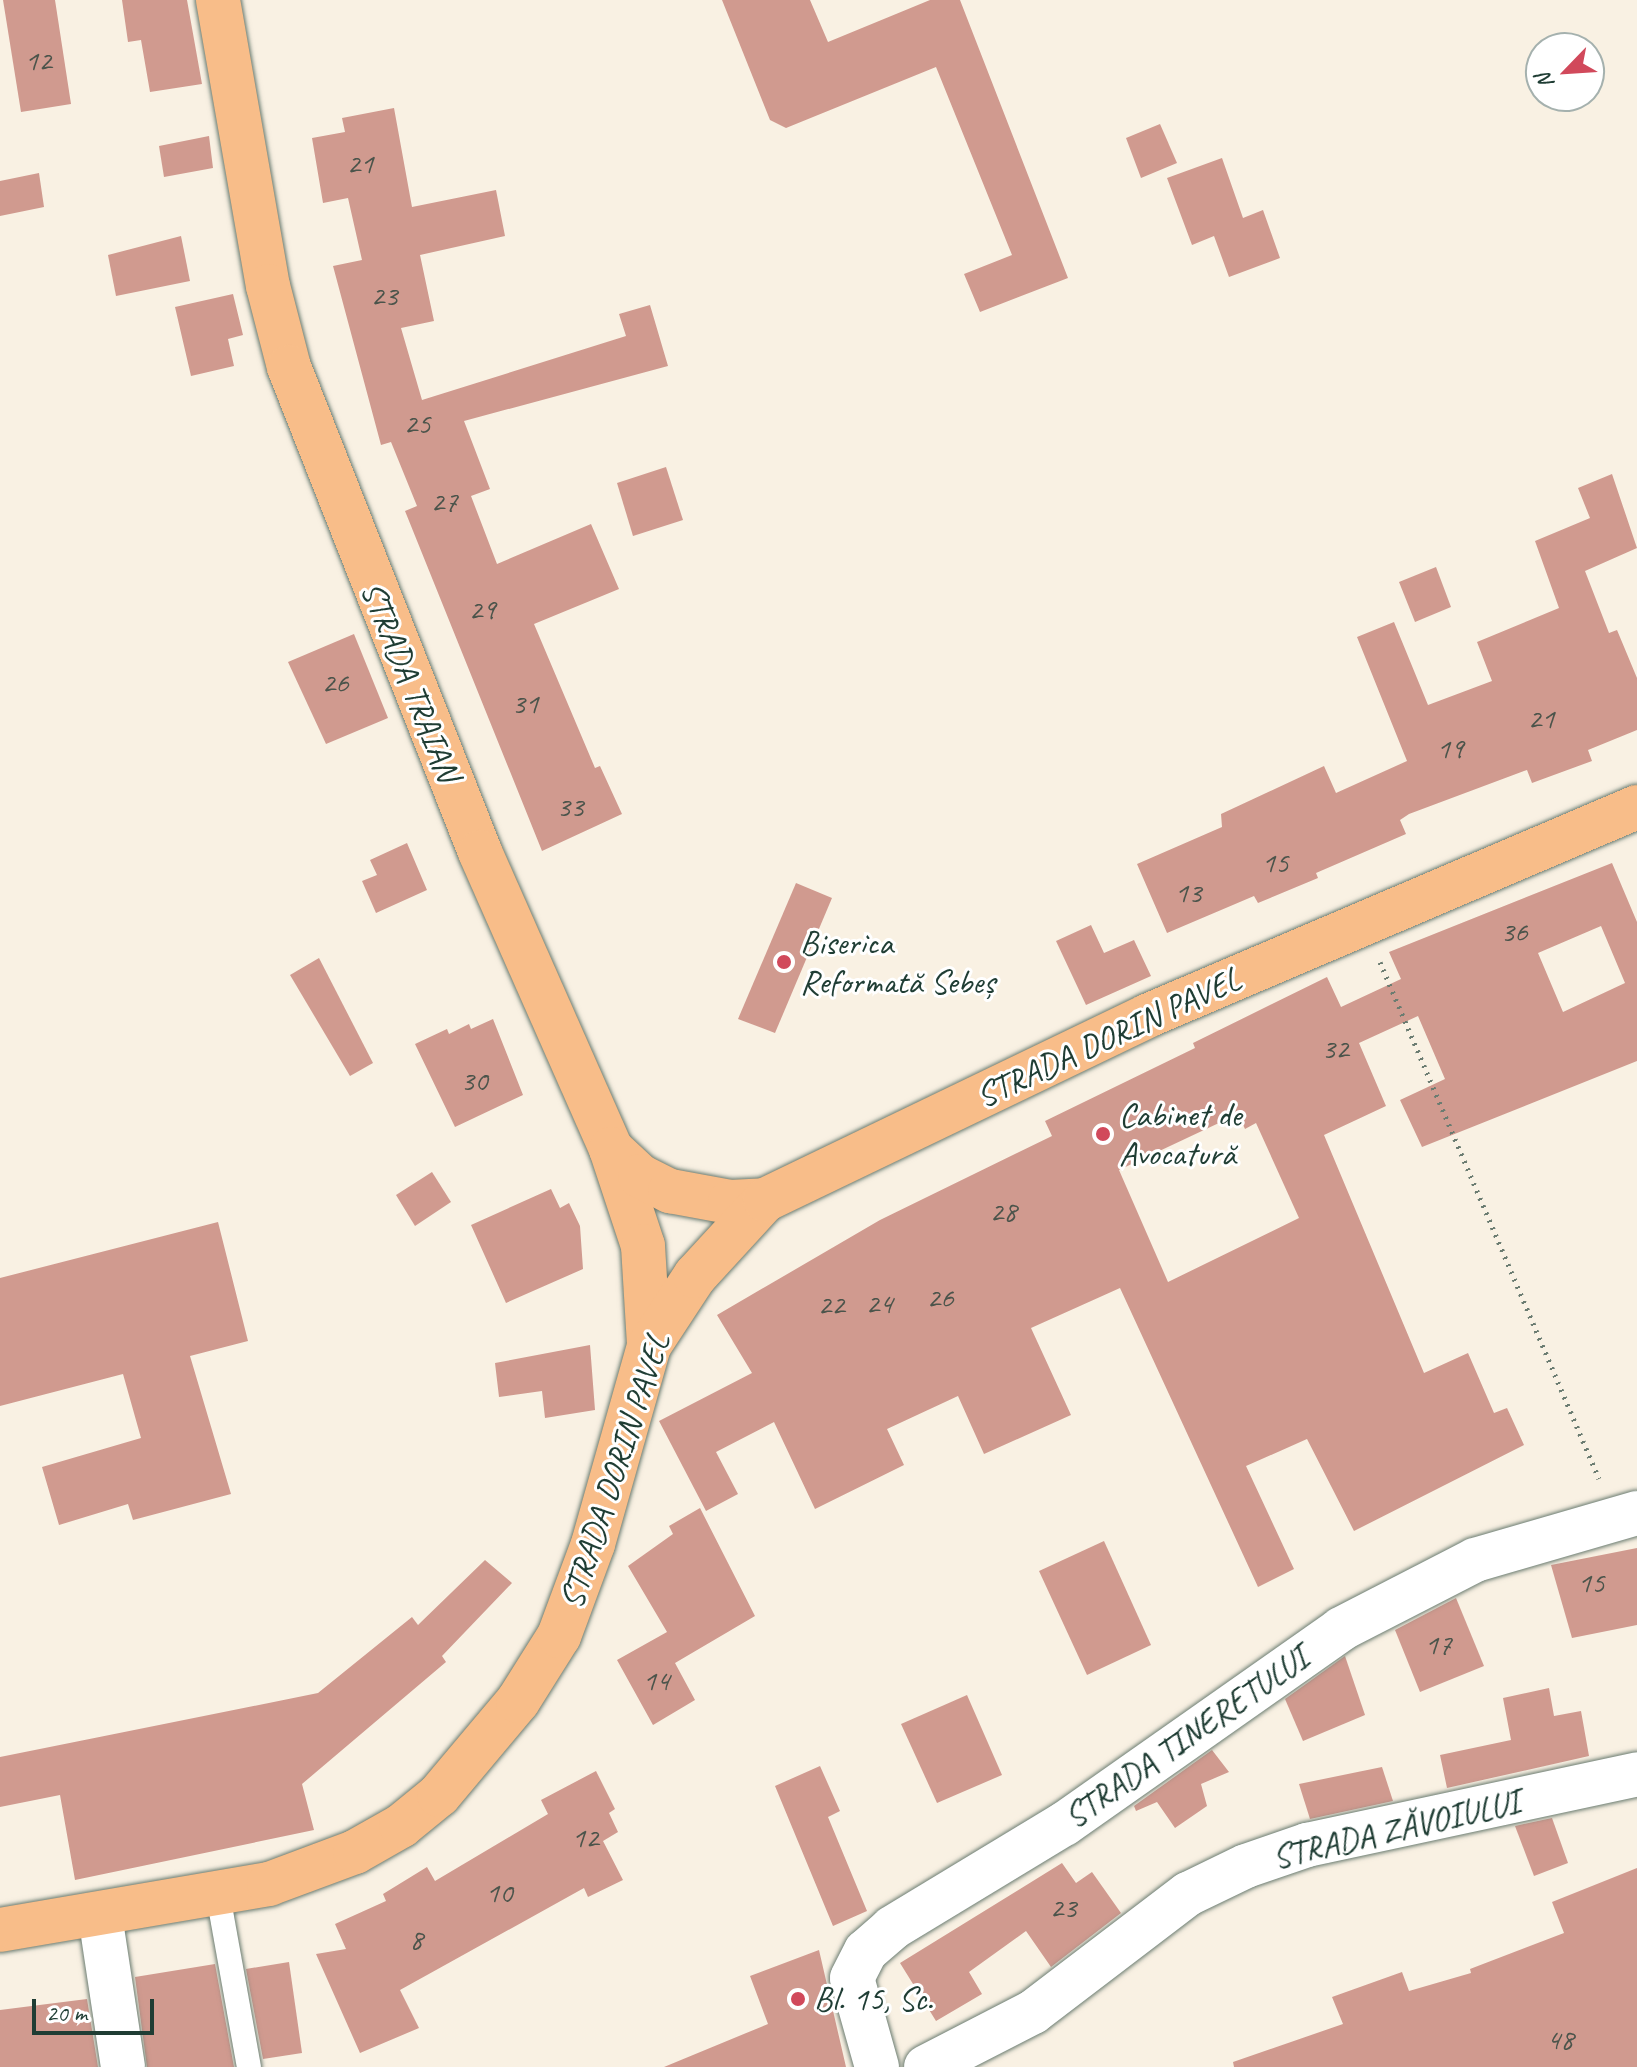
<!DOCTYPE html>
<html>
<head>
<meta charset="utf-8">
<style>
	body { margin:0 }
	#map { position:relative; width:1637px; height:2067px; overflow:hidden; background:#f9f1e3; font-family:Caveat,sans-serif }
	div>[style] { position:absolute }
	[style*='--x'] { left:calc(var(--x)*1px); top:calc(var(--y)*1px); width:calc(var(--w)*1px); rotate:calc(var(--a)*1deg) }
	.building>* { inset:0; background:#d09a8f }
	.path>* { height:5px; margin-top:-2.5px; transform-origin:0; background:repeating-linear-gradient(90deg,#6b7c71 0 2px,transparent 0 8px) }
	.roads { filter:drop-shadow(0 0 2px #6b7c71) drop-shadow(0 0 2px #6b7c71) }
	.lane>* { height:24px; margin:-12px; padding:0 12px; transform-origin:12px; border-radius:12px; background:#fff }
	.street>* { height:44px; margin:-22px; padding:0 22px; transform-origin:22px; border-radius:22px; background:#fff }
	.primary>* { height:44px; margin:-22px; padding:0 22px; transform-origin:22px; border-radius:22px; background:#f8bd89 }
	.dots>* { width:22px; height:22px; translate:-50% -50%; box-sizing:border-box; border:4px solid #fff; border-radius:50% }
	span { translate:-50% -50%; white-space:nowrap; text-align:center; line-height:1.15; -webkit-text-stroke:6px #fff; paint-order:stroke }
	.number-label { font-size:30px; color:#4b544b }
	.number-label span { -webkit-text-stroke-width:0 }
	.street-label { font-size:34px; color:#1f3d34 }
	.poi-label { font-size:34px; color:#1f3d34 }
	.left { translate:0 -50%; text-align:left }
	.north { position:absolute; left:1525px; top:32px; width:80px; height:80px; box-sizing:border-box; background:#fff; border:2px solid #a5b1ae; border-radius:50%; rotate:245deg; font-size:22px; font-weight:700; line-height:32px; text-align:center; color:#1f3d34 }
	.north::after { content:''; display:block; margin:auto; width:28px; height:36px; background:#d1495b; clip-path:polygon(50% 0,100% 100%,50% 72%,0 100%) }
	.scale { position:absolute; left:32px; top:1999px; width:122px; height:36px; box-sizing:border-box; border:4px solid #1f3d34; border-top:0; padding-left:10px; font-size:24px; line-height:28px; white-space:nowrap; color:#1f3d34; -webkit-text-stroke:6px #fff; paint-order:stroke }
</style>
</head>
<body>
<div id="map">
	<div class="building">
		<i style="clip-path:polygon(3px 0,55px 0,71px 104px,21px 112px)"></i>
		<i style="clip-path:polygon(122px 0,187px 0,202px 84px,150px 92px,141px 40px,128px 42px)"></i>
		<i style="clip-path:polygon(722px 0,810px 0,828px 42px,930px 0,960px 0,1068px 278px,980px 312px,964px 274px,1012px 255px,936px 67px,786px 128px,770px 120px)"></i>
		<i style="clip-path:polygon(394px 108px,412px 207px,496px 190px,505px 236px,420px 255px,434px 321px,401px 328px,422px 400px,626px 336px,619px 314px,650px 305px,668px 366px,464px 421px,490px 489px,471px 496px,497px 564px,591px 524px,619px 589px,534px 624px,595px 768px,600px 766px,622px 814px,542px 851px,405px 511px,417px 506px,391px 442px,381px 445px,333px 266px,362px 260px,348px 198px,323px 203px,312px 138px,345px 132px,342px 118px)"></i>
		<i style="clip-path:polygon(1160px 124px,1177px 163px,1141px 178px,1126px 138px)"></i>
		<i style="clip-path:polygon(209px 136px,213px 168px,164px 177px,159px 146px)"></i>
		<i style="clip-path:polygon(1222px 158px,1243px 218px,1263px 210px,1280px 258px,1229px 277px,1214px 236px,1192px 245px,1167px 178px)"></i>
		<i style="clip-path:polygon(39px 173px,44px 207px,0 216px,0 181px)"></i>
		<i style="clip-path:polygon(181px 236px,190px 281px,116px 296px,108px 255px)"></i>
		<i style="clip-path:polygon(233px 294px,243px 335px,228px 339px,234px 366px,191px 376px,175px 307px)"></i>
		<i style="clip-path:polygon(666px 467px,683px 520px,633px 536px,617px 483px)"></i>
		<i style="clip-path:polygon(1612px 474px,1637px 548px,1585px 571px,1609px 633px,1617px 630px,1637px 678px,1637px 730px,1588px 750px,1592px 761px,1532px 783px,1527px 770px,1409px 814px,1400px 820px,1406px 834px,1316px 873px,1318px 878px,1258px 903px,1254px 896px,1167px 933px,1137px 864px,1222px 827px,1221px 814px,1324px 766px,1336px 793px,1407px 761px,1357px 637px,1394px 622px,1428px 705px,1492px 681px,1477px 642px,1559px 608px,1535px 541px,1590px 518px,1578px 488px)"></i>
		<i style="clip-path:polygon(1436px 567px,1451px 607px,1415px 622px,1399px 582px)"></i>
		<i style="clip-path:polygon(354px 634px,388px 718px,326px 744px,288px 662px)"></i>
		<i style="clip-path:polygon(407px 843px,427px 890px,376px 913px,362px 881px,377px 875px,370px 860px)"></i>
		<i style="clip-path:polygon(evenodd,1612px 863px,1637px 922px,1637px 1061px,1422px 1147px,1400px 1100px,1445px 1079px,1418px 1016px,1359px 1043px,1386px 1106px,1324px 1135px,1424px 1373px,1468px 1353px,1494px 1413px,1507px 1408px,1524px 1445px,1354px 1531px,1307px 1439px,1246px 1466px,1294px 1569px,1258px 1587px,1120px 1288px,1031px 1328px,1071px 1415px,984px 1454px,958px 1396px,887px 1429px,904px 1465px,815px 1509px,774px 1422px,716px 1452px,738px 1494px,706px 1511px,659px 1421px,752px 1373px,717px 1315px,880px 1220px,1052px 1136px,1045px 1121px,1195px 1048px,1193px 1043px,1327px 977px,1341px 1007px,1401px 979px,1389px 952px,1612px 863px,1601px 926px,1625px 983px,1563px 1012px,1538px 953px,1601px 926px,1612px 863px,1238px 1114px,1245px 1129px,1256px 1123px,1299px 1218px,1168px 1282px,1119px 1170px,1238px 1114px)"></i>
		<i style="clip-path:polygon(796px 883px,832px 898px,775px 1033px,738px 1019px)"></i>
		<i style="clip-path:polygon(1091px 925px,1104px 953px,1134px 940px,1151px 976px,1086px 1005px,1056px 941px)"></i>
		<i style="clip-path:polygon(319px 958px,373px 1063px,350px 1076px,290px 975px)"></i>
		<i style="clip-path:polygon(493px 1019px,523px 1095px,455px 1127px,415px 1044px,447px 1029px,449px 1034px,469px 1024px,471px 1029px)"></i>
		<i style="clip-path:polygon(432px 1172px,451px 1202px,415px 1226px,396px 1195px)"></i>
		<i style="clip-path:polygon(551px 1189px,560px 1208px,569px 1203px,580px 1226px,583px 1269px,506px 1303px,471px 1225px)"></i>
		<i style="clip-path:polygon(218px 1222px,248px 1341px,190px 1356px,231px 1494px,133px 1520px,128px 1504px,59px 1525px,42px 1467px,141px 1438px,123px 1374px,0 1406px,0 1278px)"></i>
		<i style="clip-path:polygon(590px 1345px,595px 1410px,545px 1418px,542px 1391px,499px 1397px,495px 1363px)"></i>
		<i style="clip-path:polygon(700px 1508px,755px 1616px,675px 1663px,695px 1700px,653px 1725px,617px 1660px,667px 1632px,628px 1566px,673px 1534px,669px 1526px)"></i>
		<i style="clip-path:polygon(1104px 1541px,1151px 1645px,1087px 1675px,1039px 1571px)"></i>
		<i style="clip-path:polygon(1637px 1548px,1637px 1625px,1572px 1638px,1551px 1565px)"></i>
		<i style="clip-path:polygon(485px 1560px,512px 1583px,442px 1656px,446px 1662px,302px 1784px,314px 1830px,75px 1880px,60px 1795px,0 1807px,0 1757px,318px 1693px,412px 1617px,418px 1625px)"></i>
		<i style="clip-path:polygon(1456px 1598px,1484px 1666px,1420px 1692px,1395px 1630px)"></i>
		<i style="clip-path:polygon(1345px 1656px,1365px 1715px,1303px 1741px,1285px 1699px)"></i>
		<i style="clip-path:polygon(1549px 1688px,1554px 1716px,1581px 1711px,1589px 1756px,1447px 1788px,1440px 1755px,1511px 1740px,1503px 1698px)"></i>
		<i style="clip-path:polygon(967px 1695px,1002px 1775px,937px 1803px,901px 1724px)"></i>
		<i style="clip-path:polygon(1212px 1750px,1229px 1772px,1201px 1784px,1207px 1806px,1175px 1828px,1157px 1802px,1136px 1811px,1134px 1806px)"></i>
		<i style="clip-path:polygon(820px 1766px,840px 1811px,828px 1817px,867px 1911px,833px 1926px,775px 1786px)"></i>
		<i style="clip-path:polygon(1382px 1767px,1393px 1801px,1310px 1819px,1299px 1784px)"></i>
		<i style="clip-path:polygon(596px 1771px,615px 1809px,609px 1813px,618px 1832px,603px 1841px,623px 1880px,588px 1897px,584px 1888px,400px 1990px,419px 2028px,360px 2053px,316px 1954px,346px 1949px,335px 1924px,386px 1901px,383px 1894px,427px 1867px,435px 1881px,548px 1814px,541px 1800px)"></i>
		<i style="clip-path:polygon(1552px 1818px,1568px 1863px,1534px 1876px,1515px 1826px)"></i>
		<i style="clip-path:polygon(1062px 1863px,1076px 1883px,1092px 1872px,1121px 1913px,1051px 1967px,1026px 1931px,969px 1972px,982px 1994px,936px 2021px,900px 1963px)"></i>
		<i style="clip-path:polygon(1637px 1868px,1637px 2067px,1234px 2067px,1233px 2062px,1343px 2024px,1332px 1997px,1402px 1972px,1409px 1991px,1471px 1973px,1470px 1969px,1564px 1933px,1552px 1902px)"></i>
		<i style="clip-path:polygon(819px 1950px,846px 2067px,664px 2067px,768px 2024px,750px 1976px)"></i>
		<i style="clip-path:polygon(289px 1962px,302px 2053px,263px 2059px,246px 1969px)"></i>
		<i style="clip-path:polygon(215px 1964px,234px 2067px,147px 2067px,135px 1977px)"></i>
		<i style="clip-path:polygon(87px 1999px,98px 2067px,0 2067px,0 2010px)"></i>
	</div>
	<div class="path">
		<i style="--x:1380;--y:962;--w:561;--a:67.04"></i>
	</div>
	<div class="roads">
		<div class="lane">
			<i style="--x:218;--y:1895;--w:175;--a:79.8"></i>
		</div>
		<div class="street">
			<i style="--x:100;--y:1915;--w:154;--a:81.4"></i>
			<i style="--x:877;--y:2067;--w:92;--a:-105.7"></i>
			<i style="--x:852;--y:1978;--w:30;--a:-63"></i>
			<i style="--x:866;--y:1951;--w:35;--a:-41"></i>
			<i style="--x:892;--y:1928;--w:201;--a:-31.2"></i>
			<i style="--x:1064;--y:1824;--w:339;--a:-35.1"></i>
			<i style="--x:1341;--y:1629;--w:151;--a:-27.2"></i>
			<i style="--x:1475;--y:1560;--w:169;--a:-16.2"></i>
			<i style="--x:926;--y:2067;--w:120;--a:-27.2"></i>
			<i style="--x:1033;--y:2012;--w:195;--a:-37.3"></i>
			<i style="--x:1188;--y:1894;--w:64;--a:-25.8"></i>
			<i style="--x:1246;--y:1866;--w:65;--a:-19"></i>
			<i style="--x:1307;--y:1845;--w:338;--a:-12.1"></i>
		</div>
		<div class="primary">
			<i style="--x:218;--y:0;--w:290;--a:80.1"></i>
			<i style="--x:268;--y:286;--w:84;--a:75.5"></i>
			<i style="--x:289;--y:367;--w:521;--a:68.5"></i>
			<i style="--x:480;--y:852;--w:325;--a:66.2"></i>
			<i style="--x:611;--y:1149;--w:102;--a:71.7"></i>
			<i style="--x:643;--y:1246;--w:99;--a:86.5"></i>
			<i style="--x:611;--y:1149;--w:40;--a:43"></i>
			<i style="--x:640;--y:1176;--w:34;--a:27"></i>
			<i style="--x:670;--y:1191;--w:61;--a:10.4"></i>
			<i style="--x:730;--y:1202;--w:35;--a:-3"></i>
			<i style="--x:0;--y:1930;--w:273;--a:-9.7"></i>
			<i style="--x:269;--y:1884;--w:92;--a:-20.4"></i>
			<i style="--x:355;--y:1852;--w:53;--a:-29.5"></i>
			<i style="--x:401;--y:1826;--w:49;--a:-39.2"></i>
			<i style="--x:439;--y:1795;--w:123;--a:-50"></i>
			<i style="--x:518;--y:1701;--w:77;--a:-57.8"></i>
			<i style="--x:559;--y:1636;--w:98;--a:-69.7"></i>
			<i style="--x:593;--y:1544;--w:206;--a:-74.2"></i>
			<i style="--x:649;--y:1346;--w:84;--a:-56.7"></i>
			<i style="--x:695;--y:1276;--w:103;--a:-47.4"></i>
			<i style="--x:765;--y:1200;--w:424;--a:-25.7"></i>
			<i style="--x:1147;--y:1016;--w:533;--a:-23.1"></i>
		</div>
	</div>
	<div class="dots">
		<i style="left:784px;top:962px;background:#d1495b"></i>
		<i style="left:1103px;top:1134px;background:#d1495b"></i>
		<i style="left:798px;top:1999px;background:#d1495b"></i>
	</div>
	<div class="number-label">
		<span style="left:38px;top:60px">12</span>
		<span style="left:360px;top:163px">21</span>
		<span style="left:384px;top:295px">23</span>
		<span style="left:417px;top:423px">25</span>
		<span style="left:444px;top:501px">27</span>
		<span style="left:482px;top:609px">29</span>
		<span style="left:335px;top:682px">26</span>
		<span style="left:525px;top:703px">31</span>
		<span style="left:1541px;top:718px">21</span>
		<span style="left:1450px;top:748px">19</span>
		<span style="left:570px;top:806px">33</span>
		<span style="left:1275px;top:862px">15</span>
		<span style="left:1188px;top:892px">13</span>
		<span style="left:1514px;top:931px">36</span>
		<span style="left:1335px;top:1048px">32</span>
		<span style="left:474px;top:1080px">30</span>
		<span style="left:1003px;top:1211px">28</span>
		<span style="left:940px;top:1297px">26</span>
		<span style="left:879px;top:1303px">24</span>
		<span style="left:831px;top:1304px">22</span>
		<span style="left:1591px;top:1582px">15</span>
		<span style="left:1438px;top:1644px">17</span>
		<span style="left:656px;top:1680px">14</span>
		<span style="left:585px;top:1837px">12</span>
		<span style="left:499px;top:1892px">10</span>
		<span style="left:1063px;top:1907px">23</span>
		<span style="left:416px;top:1939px">8</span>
		<span style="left:1560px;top:2039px">48</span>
	</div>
	<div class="street-label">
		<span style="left:411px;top:681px;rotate:68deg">STRADA TRAIAN</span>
		<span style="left:1108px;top:1037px;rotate:-25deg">STRADA DORIN PAVEL</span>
		<span style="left:614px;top:1471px;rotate:-72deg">STRADA DORIN PAVEL</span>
		<span style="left:1186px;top:1737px;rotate:-35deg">STRADA TINERETULUI</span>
		<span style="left:1396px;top:1829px;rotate:-13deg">STRADA ZĂVOIULUI</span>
	</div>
	<div class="poi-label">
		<span class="left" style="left:800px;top:962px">Biserica<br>Reformată Sebeș</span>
		<span class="left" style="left:1119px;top:1134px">Cabinet de<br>Avocatură</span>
		<span class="left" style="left:814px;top:1999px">Bl. 15, Sc.</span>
	</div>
	<div class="north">N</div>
	<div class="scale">20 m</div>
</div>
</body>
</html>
